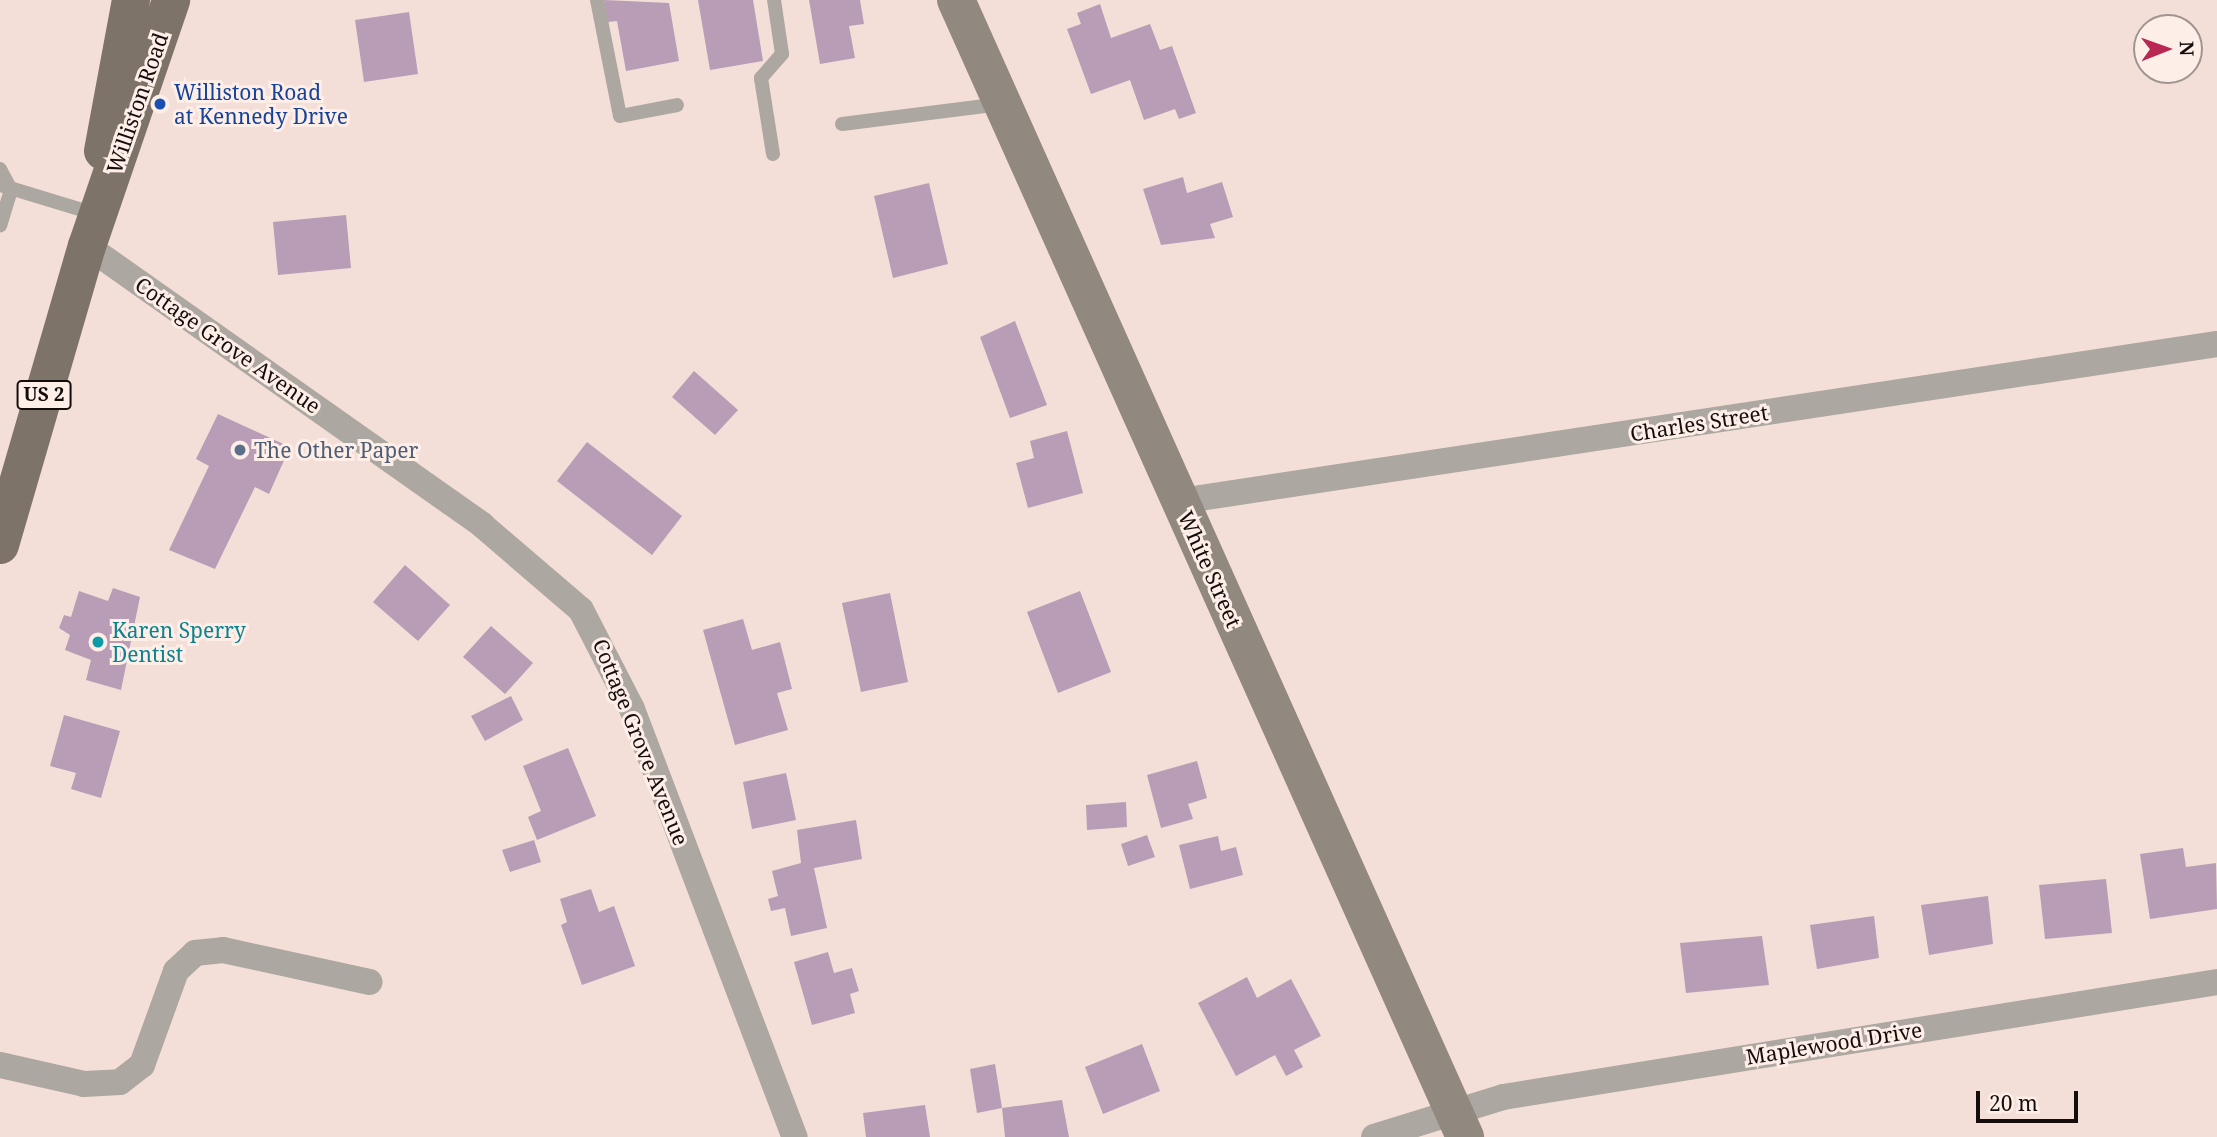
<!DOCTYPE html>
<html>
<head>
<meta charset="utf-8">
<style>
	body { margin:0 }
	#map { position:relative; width:2217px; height:1137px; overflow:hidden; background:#f4dfd8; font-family:"Noto Serif",serif }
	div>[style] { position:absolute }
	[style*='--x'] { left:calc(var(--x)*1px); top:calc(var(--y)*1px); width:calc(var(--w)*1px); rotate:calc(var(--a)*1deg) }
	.building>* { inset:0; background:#b99cb5 }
	.lane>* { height:14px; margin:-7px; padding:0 7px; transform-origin:7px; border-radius:7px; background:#aca7a0 }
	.street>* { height:26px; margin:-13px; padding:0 13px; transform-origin:13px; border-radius:13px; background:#aca7a0 }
	.secondary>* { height:38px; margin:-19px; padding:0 19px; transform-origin:19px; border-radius:19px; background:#918980 }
	.primary>* { height:38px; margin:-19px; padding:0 19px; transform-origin:19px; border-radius:19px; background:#7d7368 }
	.dots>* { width:19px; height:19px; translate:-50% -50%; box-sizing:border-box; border:4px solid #feeee8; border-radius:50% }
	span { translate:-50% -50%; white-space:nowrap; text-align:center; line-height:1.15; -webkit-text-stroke:6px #feeee8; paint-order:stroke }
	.shield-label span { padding:2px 5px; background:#feeee8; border:2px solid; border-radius:5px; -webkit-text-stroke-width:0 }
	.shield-label { font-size:19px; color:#140d0b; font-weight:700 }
	.transit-label { font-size:21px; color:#164399 }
	.left { translate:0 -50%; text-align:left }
	.street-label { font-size:21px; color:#140d0b }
	.service-label { font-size:21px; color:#4e5e75 }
	.culture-label { font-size:21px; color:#0d838f }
	.north { position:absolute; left:2133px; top:14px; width:70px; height:70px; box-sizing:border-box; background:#feeee8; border:2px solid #a09490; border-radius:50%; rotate:89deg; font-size:19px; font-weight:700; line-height:28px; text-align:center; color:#140d0b }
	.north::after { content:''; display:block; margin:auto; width:24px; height:32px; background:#b82852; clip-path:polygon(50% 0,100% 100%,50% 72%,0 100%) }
	.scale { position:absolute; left:1976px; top:1091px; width:102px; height:32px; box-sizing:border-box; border:4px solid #140d0b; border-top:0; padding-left:9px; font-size:21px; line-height:24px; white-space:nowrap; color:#140d0b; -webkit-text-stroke:5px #feeee8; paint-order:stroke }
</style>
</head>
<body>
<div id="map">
	<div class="building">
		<i style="clip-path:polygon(604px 0,669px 3px,679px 61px,626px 71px,617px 21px,608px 22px)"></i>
		<i style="clip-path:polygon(698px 0,753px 0,763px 61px,710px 70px)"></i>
		<i style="clip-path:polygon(809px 0,860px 0,864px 24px,849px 26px,855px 58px,820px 64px)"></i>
		<i style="clip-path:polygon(1100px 4px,1111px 38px,1150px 24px,1160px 50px,1172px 46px,1196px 113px,1179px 119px,1175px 109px,1144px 120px,1130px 80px,1091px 94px,1067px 29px,1081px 24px,1077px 13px)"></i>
		<i style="clip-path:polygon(409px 12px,418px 74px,364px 82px,355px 20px)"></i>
		<i style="clip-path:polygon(1183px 177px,1187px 193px,1222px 182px,1233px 217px,1210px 224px,1215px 238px,1161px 245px,1143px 189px)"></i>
		<i style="clip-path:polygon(929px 183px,948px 264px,893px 278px,874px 196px)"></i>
		<i style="clip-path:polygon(346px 215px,351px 268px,278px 275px,273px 222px)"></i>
		<i style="clip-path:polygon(1015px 321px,1047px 405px,1010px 418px,980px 337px)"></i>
		<i style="clip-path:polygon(694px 371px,738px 410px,715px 435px,672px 397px)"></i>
		<i style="clip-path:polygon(218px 414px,290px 447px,269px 494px,255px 487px,215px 569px,169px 550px,209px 466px,196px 459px)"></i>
		<i style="clip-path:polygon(1067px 431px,1083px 493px,1028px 508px,1016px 463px,1034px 458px,1030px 441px)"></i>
		<i style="clip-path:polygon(587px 442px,682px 516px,652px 555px,557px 481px)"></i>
		<i style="clip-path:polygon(405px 565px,450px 605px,418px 641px,373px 602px)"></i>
		<i style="clip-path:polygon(113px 588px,140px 597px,121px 690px,86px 680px,91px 660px,65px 650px,70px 635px,59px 628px,64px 615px,71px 617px,79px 591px,108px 601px)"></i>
		<i style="clip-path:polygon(1080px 591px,1111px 672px,1058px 693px,1027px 612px)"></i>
		<i style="clip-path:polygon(890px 593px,908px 682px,861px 692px,842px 603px)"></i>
		<i style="clip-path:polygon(743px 619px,752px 650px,780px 642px,792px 689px,777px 693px,788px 730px,735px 745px,703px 630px)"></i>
		<i style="clip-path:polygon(491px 626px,533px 663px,505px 694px,463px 657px)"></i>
		<i style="clip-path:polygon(511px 696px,523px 720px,485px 741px,471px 716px)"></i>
		<i style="clip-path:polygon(64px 715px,120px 731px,101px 798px,71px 789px,76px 773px,50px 766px)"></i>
		<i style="clip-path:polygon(568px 748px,596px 816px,537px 840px,528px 817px,541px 811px,523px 766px)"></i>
		<i style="clip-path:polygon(1197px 761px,1207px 798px,1188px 804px,1193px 819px,1161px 828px,1147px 775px)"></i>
		<i style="clip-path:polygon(786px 773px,796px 820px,752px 829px,743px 782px)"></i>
		<i style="clip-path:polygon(1126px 802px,1127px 827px,1087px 830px,1086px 805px)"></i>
		<i style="clip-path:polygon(856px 820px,862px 859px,814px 868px,827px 928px,791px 936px,785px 908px,771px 911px,768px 899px,778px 896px,772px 871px,801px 863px,797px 830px)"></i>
		<i style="clip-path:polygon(1147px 835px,1155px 857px,1128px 866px,1121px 844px)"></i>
		<i style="clip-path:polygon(1218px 836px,1221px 851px,1236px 847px,1243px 875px,1190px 889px,1179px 845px)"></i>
		<i style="clip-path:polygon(534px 840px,541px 862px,510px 872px,502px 850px)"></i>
		<i style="clip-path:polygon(2183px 848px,2186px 867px,2216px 863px,2217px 909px,2150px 919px,2140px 854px)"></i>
		<i style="clip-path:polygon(2106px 879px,2112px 933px,2045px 939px,2039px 885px)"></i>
		<i style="clip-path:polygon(591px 889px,599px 912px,614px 906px,635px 966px,582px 985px,561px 925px,567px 922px,560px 899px)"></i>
		<i style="clip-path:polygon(1988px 896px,1993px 944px,1929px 955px,1921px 905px)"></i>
		<i style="clip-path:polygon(1874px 916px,1879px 958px,1817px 969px,1810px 925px)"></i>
		<i style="clip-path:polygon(1762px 936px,1769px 985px,1686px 993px,1680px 943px)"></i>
		<i style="clip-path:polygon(828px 952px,834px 973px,852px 968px,859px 991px,850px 994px,855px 1013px,812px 1025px,794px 962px)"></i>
		<i style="clip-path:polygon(1247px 977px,1257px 998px,1291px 979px,1321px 1036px,1294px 1050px,1303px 1067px,1286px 1076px,1275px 1055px,1236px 1076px,1198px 1003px)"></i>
		<i style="clip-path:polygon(1142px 1044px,1160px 1091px,1103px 1114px,1085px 1067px)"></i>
		<i style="clip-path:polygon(995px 1064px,1002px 1108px,977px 1113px,970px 1069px)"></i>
		<i style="clip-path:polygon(1062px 1100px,1069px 1137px,1005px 1137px,1002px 1108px)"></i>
		<i style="clip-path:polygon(925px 1105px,930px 1137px,866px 1137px,863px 1113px)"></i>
	</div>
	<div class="lane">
		<i style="--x:597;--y:0;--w:118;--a:78.8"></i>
		<i style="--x:620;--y:116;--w:58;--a:-10.9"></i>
		<i style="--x:842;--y:124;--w:160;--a:-7.2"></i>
		<i style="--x:773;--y:154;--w:77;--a:-99"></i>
		<i style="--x:761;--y:78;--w:32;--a:-49"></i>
		<i style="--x:782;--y:54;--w:55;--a:-98.4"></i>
		<i style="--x:0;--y:169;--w:24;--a:62"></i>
		<i style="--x:11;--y:190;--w:37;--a:107"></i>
		<i style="--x:0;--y:185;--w:96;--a:16.9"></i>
	</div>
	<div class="street">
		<i style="--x:87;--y:246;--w:484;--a:35.2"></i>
		<i style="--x:482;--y:525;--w:130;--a:40.6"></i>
		<i style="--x:581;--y:610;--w:111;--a:62.7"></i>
		<i style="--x:632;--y:709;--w:458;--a:69.2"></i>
		<i style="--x:1180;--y:501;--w:1049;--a:-8.61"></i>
		<i style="--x:0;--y:1065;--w:86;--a:12.7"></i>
		<i style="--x:84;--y:1084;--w:36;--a:-3"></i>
		<i style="--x:120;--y:1082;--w:28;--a:-38"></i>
		<i style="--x:142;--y:1065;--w:100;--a:-70.1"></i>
		<i style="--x:176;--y:971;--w:26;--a:-43"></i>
		<i style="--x:195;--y:953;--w:28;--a:-6"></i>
		<i style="--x:223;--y:950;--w:150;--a:12.3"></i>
		<i style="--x:1374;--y:1137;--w:135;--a:-17.2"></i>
		<i style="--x:1503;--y:1097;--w:723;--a:-9.15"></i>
	</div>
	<div class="secondary">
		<i style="--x:956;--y:0;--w:1246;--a:65.88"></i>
	</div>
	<div class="primary">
		<i style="--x:103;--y:151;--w:154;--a:-79.5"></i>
		<i style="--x:0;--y:545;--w:311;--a:-73.8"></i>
		<i style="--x:87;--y:246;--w:260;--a:-71.1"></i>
	</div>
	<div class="dots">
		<i style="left:160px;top:104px;background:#1a4fb4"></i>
		<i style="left:240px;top:450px;background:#5c6f8a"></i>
		<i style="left:98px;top:642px;background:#0f9aa8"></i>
	</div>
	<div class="shield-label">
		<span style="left:44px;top:395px">US 2</span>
	</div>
	<div class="transit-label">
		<span class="left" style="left:174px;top:104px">Williston Road<br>at Kennedy Drive</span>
	</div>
	<div class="street-label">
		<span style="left:137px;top:103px;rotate:-71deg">Williston Road</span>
		<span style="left:228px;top:345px;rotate:35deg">Cottage Grove Avenue</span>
		<span style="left:1699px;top:423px;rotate:-9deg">Charles Street</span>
		<span style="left:1210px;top:569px;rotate:66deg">White Street</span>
		<span style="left:641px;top:742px;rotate:68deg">Cottage Grove Avenue</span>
		<span style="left:1834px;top:1043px;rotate:-9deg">Maplewood Drive</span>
	</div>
	<div class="service-label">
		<span class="left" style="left:254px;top:450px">The Other Paper</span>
	</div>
	<div class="culture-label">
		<span class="left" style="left:112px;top:642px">Karen Sperry<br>Dentist</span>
	</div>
	<div class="north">N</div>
	<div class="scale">20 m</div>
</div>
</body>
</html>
